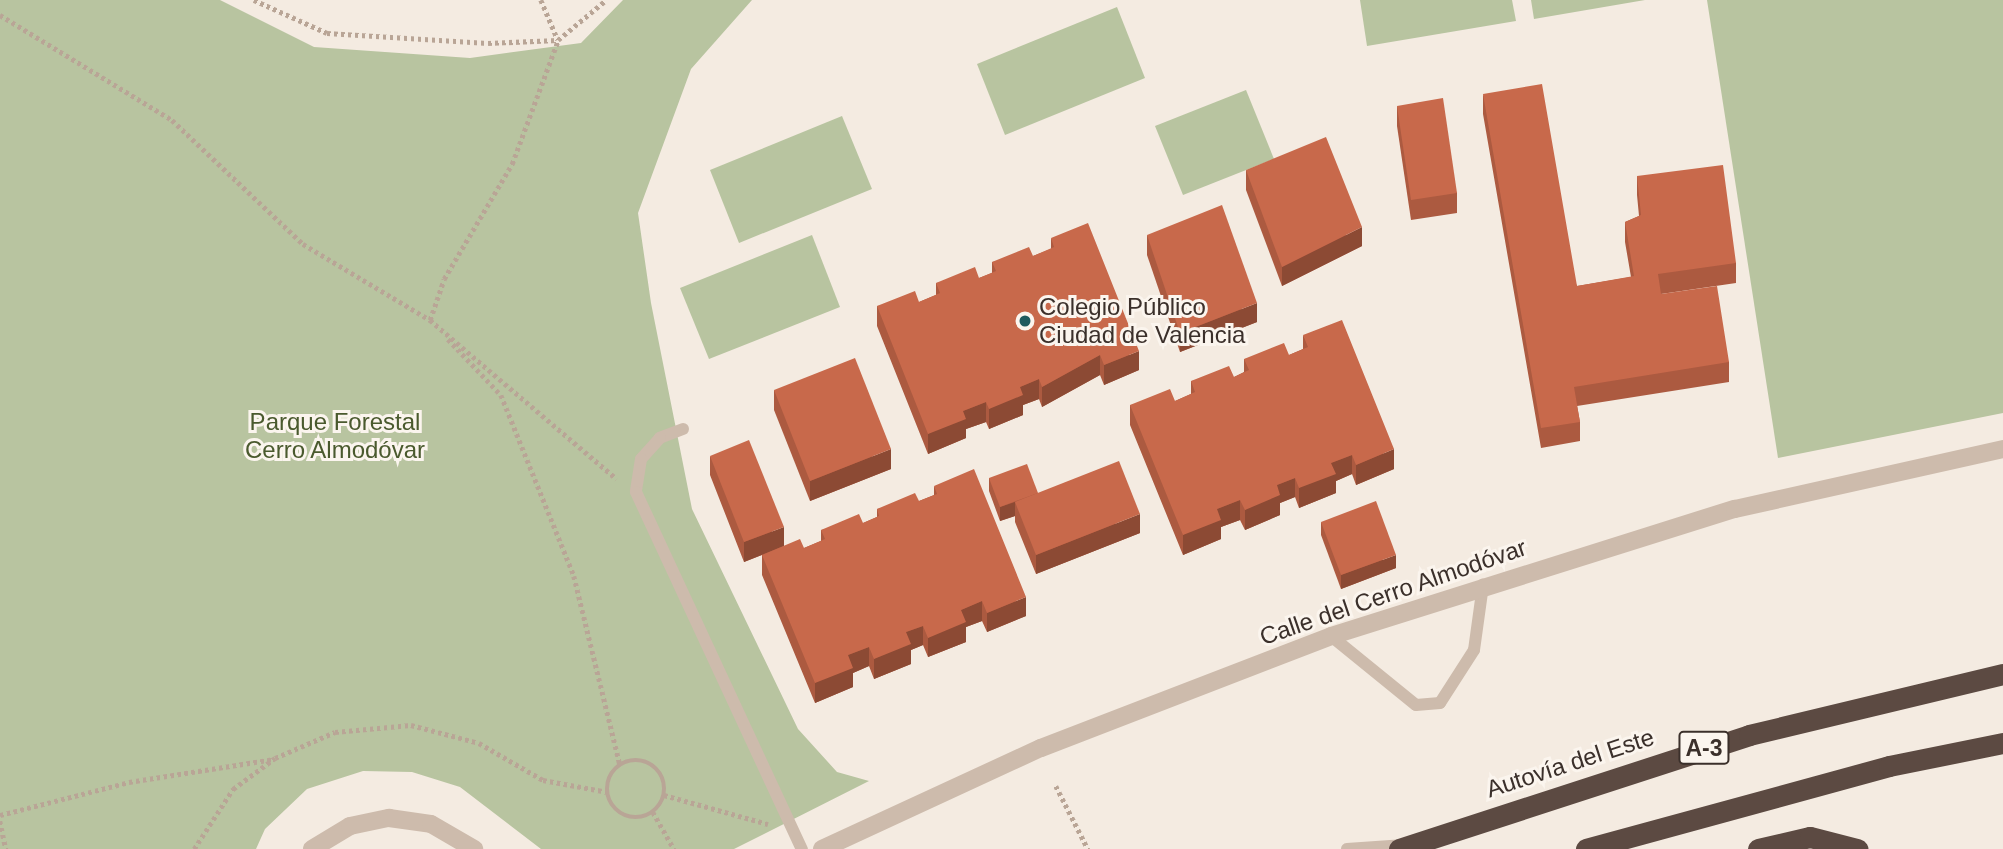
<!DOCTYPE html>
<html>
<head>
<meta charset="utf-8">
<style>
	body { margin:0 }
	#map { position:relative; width:2003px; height:849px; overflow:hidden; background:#f4ebe1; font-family:Arial,sans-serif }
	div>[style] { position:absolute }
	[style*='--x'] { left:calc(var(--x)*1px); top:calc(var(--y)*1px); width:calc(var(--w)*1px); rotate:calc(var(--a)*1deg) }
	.green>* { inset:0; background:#b8c4a0 }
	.path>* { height:4.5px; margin-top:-2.25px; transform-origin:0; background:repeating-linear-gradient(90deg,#b9a596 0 3.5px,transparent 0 7px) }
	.path>.ring { margin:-2.25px; padding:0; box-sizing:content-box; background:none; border:4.5px solid #b9a596; border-radius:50% }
	.service>* { height:12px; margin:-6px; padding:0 6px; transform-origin:6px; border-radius:6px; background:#cdbbac }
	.minor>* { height:18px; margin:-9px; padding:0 9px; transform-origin:9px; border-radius:9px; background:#cdbbac }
	.motorway>* { height:21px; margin:-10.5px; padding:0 10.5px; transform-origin:10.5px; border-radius:10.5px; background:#5c4a42 }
	.wall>* { inset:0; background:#ac5a40 }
	.shaded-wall>* { inset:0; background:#8c4a34 }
	.building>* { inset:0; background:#c8694b }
	.dots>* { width:19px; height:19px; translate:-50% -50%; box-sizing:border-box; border:4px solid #fbf5ee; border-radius:50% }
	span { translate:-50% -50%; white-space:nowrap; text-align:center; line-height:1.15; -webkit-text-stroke:6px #fbf5ee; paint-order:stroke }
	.shield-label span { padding:2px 5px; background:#fbf5ee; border:2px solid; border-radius:5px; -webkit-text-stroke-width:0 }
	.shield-label { font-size:23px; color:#3b302b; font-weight:700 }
	.poi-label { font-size:24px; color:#3b302b }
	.left { translate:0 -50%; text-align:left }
	.park-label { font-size:24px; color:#4a5a2e }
	.street-label { font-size:24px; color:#3b302b }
</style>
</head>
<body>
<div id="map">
	<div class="green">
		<i style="clip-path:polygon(0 0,220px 0,314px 47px,470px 58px,581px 43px,623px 0,752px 0,691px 69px,638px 213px,651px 303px,692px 509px,798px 729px,837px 772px,869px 781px,734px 849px,541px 849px,460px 787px,412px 772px,363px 771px,307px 789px,265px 829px,256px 849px,0 849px)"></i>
		<i style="clip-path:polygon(1360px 0,1512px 0,1516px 21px,1367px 46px)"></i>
		<i style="clip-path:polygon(1531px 0,1645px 0,1534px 19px)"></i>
		<i style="clip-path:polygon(1707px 0,2003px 0,2003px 413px,1778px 458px)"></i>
		<i style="clip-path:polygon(1117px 7px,1145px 78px,1005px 135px,977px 64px)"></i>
		<i style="clip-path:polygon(1246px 90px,1274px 159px,1183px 195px,1155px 126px)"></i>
		<i style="clip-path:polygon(842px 116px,872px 189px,739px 243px,710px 170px)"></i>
		<i style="clip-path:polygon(812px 235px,840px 307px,709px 359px,680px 288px)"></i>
	</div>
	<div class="path">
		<i style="--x:254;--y:0;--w:80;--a:24.3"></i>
		<i style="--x:327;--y:33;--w:161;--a:3.6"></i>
		<i style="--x:488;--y:43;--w:70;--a:-2.5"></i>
		<i style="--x:541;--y:0;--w:43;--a:67"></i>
		<i style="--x:0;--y:15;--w:202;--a:31.4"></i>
		<i style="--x:172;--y:120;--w:180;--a:43.4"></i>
		<i style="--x:303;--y:244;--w:148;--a:30.9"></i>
		<i style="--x:430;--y:320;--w:245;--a:40.4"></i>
		<i style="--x:430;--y:320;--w:43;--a:-71.1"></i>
		<i style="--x:444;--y:279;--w:134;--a:-59.4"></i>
		<i style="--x:512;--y:164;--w:132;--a:-69.6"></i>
		<i style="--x:558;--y:40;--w:62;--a:-39.8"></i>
		<i style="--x:448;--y:339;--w:77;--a:46.6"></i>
		<i style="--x:501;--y:395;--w:195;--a:68"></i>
		<i style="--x:574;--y:576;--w:195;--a:76.3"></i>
		<i class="ring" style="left:607px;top:760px;width:53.5px;height:53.5px"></i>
		<i style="--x:1056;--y:786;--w:71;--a:63.1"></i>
		<i style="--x:664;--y:795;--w:108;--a:15.6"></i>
		<i style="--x:653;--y:812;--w:43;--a:60.4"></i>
		<i style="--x:0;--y:815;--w:133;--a:-14.3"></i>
		<i style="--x:129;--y:782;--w:147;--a:-9"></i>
		<i style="--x:0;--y:821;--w:29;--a:78"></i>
		<i style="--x:194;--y:849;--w:72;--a:-57"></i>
		<i style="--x:233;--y:789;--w:52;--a:-36.4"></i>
		<i style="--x:275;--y:758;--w:65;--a:-23.4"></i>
		<i style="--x:335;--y:732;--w:76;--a:-5.3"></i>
		<i style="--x:411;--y:725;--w:70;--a:14.8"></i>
		<i style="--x:479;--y:743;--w:74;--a:30"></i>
		<i style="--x:543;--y:780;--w:66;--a:10.5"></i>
	</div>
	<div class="service">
		<i style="--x:683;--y:429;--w:25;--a:159"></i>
		<i style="--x:660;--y:438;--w:28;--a:132"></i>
		<i style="--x:641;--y:459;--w:33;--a:99"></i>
		<i style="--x:636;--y:492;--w:394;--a:65.1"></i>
		<i style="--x:1331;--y:636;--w:109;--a:39.1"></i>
		<i style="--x:1416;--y:705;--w:24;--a:-5"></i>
		<i style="--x:1440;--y:703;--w:63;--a:-57.3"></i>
		<i style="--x:1474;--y:650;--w:66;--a:-82.1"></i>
		<i style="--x:1347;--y:849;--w:58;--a:-3.9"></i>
	</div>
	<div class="minor">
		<i style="--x:312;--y:849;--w:44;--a:-31.2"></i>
		<i style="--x:350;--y:826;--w:40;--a:-12"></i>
		<i style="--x:389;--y:818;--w:42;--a:8.1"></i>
		<i style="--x:431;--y:824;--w:50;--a:30.2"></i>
		<i style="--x:822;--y:849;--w:241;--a:-24.8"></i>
		<i style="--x:1041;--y:748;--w:311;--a:-21.1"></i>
		<i style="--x:1331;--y:636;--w:423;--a:-17.5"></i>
		<i style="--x:1735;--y:509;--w:275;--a:-12.6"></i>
	</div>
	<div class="motorway">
		<i style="--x:1399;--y:849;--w:368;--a:-18"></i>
		<i style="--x:1749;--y:735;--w:261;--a:-13.5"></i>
		<i style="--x:1586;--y:849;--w:314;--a:-15.3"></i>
		<i style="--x:1889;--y:766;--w:116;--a:-11.4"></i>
		<i style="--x:1758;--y:849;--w:53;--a:-13"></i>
		<i style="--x:1810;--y:837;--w:49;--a:14.3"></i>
	</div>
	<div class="wall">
		<i style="clip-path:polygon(1483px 94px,1577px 286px,1631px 277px,1625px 242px,1625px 222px,1639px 216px,1637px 195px,1637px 176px,1736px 263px,1736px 283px,1661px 294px,1729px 362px,1729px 382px,1577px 406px,1580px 422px,1580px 441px,1541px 448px,1483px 114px)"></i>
		<i style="clip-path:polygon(1397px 106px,1457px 193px,1457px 213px,1411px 220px,1397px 126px)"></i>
		<i style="clip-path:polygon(1246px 170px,1362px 246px,1282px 286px,1246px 190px)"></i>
		<i style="clip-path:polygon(1147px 235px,1257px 322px,1180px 352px,1147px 255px)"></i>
		<i style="clip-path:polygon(1051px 238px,1139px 370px,1104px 385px,1100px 375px,1042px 407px,1039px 399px,1023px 405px,1023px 415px,989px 429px,986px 422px,966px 429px,966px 438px,928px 454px,877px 326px,877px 306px,919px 302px,936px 295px,936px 283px,979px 278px,992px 273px,992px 262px,1033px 256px,1051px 249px)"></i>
		<i style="clip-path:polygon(1303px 335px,1394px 469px,1356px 485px,1352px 474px,1336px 481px,1336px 493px,1299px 508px,1295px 497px,1280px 503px,1280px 515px,1245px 530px,1240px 520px,1221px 527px,1221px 539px,1183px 555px,1130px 425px,1130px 405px,1175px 401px,1191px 394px,1191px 381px,1234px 377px,1244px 372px,1244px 359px,1289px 355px,1303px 349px)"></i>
		<i style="clip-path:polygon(774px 390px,891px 469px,810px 501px,774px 410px)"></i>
		<i style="clip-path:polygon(710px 456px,784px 546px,804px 548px,821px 541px,821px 530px,863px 523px,877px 517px,877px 509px,919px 501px,934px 495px,934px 486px,1026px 616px,987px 632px,982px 621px,966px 627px,966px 642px,928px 657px,923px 645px,911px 650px,911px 664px,874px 679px,869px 666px,853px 673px,853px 687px,815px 703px,762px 575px,762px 555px,744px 562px,710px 475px)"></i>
		<i style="clip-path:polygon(989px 478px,1038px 493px,1140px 533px,1036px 574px,1015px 522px,1015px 516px,1000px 521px,989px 491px)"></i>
		<i style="clip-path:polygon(1321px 522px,1396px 568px,1341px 589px,1321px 535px)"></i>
	</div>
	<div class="shaded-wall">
		<i style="clip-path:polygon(1362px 227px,1362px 246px,1282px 286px,1282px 267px)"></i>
		<i style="clip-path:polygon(1257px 303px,1257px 322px,1180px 352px,1180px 333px)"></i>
		<i style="clip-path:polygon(1139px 351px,1139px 370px,1104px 385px,1104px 365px)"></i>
		<i style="clip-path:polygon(1100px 355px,1100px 375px,1042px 407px,1042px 387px)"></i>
		<i style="clip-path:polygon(1039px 379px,1039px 399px,1023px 405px,1023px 415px,989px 429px,989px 409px,1020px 387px)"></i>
		<i style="clip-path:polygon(986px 402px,986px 422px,966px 429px,966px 438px,928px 454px,928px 434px,963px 411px)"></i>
		<i style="clip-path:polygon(891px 449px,891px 469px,810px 501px,810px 481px)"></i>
		<i style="clip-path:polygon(1394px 449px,1394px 469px,1356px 485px,1356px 465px)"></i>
		<i style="clip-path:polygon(1352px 455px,1352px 474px,1336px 481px,1336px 493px,1299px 508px,1299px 488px,1331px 463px)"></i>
		<i style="clip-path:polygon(1295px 478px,1295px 497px,1280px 503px,1280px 515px,1245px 530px,1245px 510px,1277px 485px)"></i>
		<i style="clip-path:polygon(1240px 500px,1240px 520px,1221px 527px,1221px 539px,1183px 555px,1183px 535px,1217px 509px)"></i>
		<i style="clip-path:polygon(1015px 502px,1015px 516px,1000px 521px,1000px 507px)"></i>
		<i style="clip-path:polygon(1140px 514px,1140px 533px,1036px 574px,1036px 555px)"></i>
		<i style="clip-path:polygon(784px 527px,784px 546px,744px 562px,744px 542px)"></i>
		<i style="clip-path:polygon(1396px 555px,1396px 568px,1341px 589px,1341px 575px)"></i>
		<i style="clip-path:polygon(1026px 597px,1026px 616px,987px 632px,987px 613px)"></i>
		<i style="clip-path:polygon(982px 601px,982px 621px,966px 627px,966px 642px,928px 657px,928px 638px,961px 610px)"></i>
		<i style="clip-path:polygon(923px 626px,923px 645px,911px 650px,911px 664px,874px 679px,874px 659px,906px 632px)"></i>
		<i style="clip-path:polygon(869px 647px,869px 666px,853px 673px,853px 687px,815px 703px,815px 683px,848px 655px)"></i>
	</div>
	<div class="building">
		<i style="clip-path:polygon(1542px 84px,1577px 286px,1634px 276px,1625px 222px,1641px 215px,1637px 176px,1723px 165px,1736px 263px,1658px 274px,1661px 294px,1717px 286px,1729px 362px,1574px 387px,1580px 422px,1541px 428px,1483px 94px)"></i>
		<i style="clip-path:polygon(1443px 98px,1457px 193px,1411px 200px,1397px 106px)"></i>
		<i style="clip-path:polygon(1326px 137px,1362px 227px,1282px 267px,1246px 170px)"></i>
		<i style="clip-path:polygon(1222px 205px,1257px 303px,1180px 333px,1147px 235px)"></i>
		<i style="clip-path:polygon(1088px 223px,1139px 351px,1104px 365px,1100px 355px,1042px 387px,1039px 379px,1020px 387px,1023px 395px,989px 409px,986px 402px,963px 411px,966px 419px,928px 434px,877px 306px,915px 291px,919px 302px,940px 293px,936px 283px,975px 267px,979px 278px,996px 271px,992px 262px,1029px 247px,1033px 256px,1054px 247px,1051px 238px)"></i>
		<i style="clip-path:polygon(1342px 320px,1394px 449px,1356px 465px,1352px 455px,1331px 463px,1336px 474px,1299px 488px,1295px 478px,1277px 485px,1280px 495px,1245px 510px,1240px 500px,1217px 509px,1221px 520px,1183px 535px,1130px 405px,1170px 389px,1175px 401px,1195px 392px,1191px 381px,1229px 366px,1234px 377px,1249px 370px,1244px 359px,1284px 343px,1289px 355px,1308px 347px,1303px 335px)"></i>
		<i style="clip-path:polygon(855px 358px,891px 449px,810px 481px,774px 390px)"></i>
		<i style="clip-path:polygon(749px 440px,784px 527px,744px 542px,710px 456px)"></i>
		<i style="clip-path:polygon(1119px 461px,1140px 514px,1036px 555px,1015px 502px)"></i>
		<i style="clip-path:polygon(1027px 464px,1038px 493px,1000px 507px,989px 478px)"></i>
		<i style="clip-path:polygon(974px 469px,1026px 597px,987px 613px,982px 601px,961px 610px,966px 622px,928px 638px,923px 626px,906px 632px,911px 644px,874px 659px,869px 647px,848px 655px,853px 668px,815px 683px,762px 555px,800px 539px,804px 548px,825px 539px,821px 530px,859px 514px,863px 523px,879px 516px,877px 509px,915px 493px,919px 501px,937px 494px,934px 486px)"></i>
		<i style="clip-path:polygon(1376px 501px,1396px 555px,1341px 575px,1321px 522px)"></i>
	</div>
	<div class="dots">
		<i style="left:1025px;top:321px;background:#1f5a5e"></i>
	</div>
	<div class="shield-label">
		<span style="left:1704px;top:748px">A-3</span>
	</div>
	<div class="poi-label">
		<span class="left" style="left:1039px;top:321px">Colegio Público<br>Ciudad de Valencia</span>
	</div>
	<div class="park-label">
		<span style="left:335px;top:436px">Parque Forestal<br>Cerro Almodóvar</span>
	</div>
	<div class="street-label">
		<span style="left:1393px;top:592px;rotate:-19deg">Calle del Cerro Almodóvar</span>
		<span style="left:1570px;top:763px;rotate:-18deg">Autovía del Este</span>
	</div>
</div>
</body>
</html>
